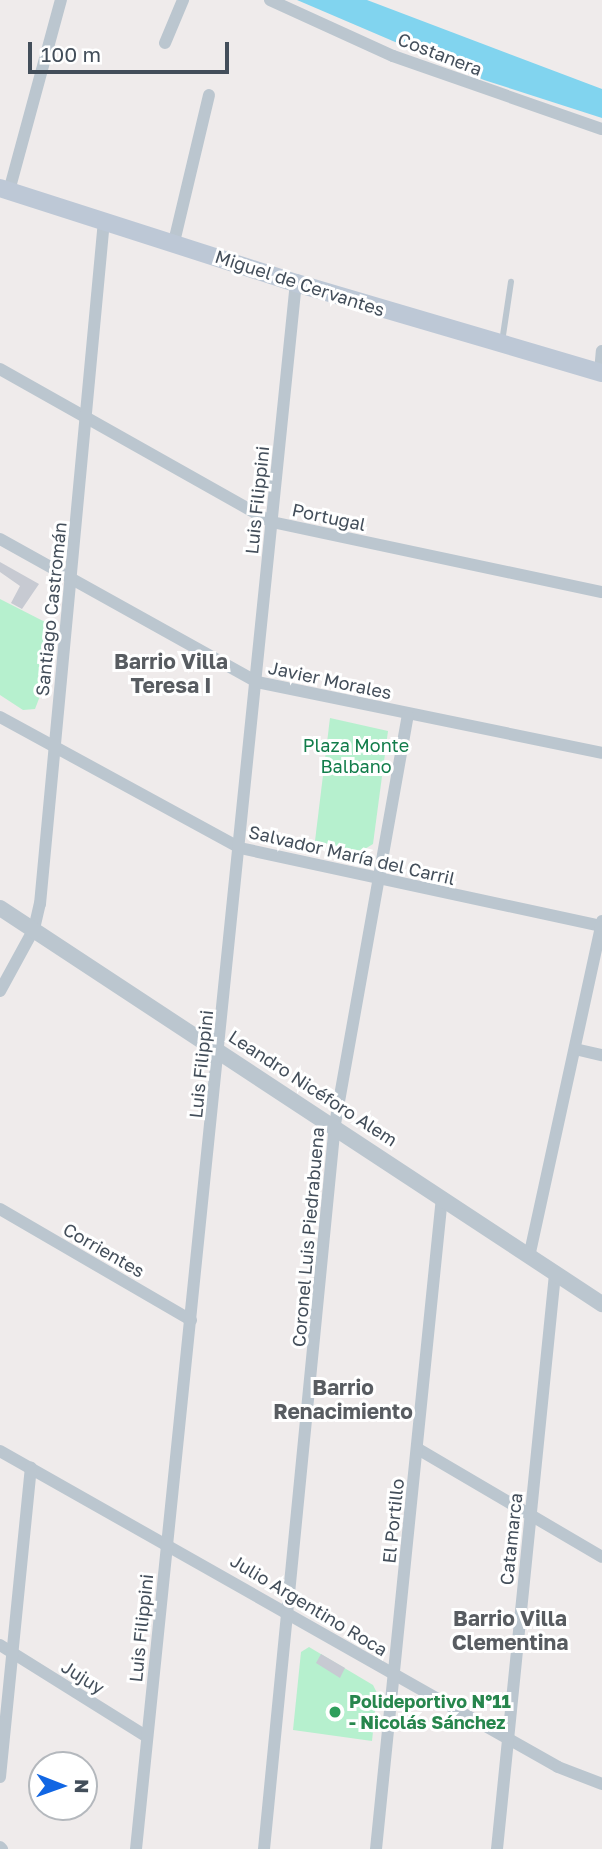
<!DOCTYPE html>
<html>
<head>
<meta charset="utf-8">
<style>
	body { margin:0 }
	#map { position:relative; width:602px; height:1849px; overflow:hidden; background:#efebeb; font-family:"Golos Text",sans-serif }
	div>[style] { position:absolute }
	[style*='--x'] { left:calc(var(--x)*1px); top:calc(var(--y)*1px); width:calc(var(--w)*1px); rotate:calc(var(--a)*1deg) }
	.green>* { inset:0; background:#b6f0ce }
	.water>* { inset:0; background:#81d4ef }
	.building>* { inset:0; background:#c7cad2 }
	.service>* { height:6px; margin:-3px; padding:0 3px; transform-origin:3px; border-radius:3px; background:#bbc6cf }
	.minor>* { height:12px; margin:-6px; padding:0 6px; transform-origin:6px; border-radius:6px; background:#bbc6cf }
	.tertiary>* { height:16px; margin:-8px; padding:0 8px; transform-origin:8px; border-radius:8px; background:#bbc6cf }
	.secondary>* { height:18px; margin:-9px; padding:0 9px; transform-origin:9px; border-radius:9px; background:#bdc8d6 }
	.dots>* { width:19px; height:19px; translate:-50% -50%; box-sizing:border-box; border:4px solid #fff; border-radius:50% }
	span { translate:-50% -50%; white-space:nowrap; text-align:center; line-height:1.15; -webkit-text-stroke:6px #fff; paint-order:stroke }
	.street-label { font-size:18px; color:#434e5a }
	.park-label { font-size:18px; color:#127d4b }
	.leisure-label { font-size:18px; color:#27864d; font-weight:700 }
	.left { translate:0 -50%; text-align:left }
	.quarter-label { font-size:21px; color:#585c61; font-weight:700 }
	.north { position:absolute; left:28px; top:1751px; width:70px; height:70px; box-sizing:border-box; background:#fff; border:2px solid #b4b8bd; border-radius:50%; rotate:91deg; font-size:19px; font-weight:700; line-height:28px; text-align:center; color:#434e5a }
	.north::after { content:''; display:block; margin:auto; width:24px; height:32px; background:#1166e3; clip-path:polygon(50% 0,100% 100%,50% 72%,0 100%) }
	.scale { position:absolute; left:28px; top:42px; width:201px; height:32px; box-sizing:border-box; border:4px solid #434e5a; border-top:0; padding-left:9px; font-size:21px; line-height:24px; white-space:nowrap; color:#434e5a; -webkit-text-stroke:5px #fff; paint-order:stroke }
</style>
</head>
<body>
<div id="map">
	<div class="green">
		<i style="clip-path:polygon(0 599px,47px 623px,40px 696px,35px 709px,23px 710px,0 695px)"></i>
		<i style="clip-path:polygon(330px 718px,388px 731px,373px 844px,360px 852px,315px 841px)"></i>
		<i style="clip-path:polygon(309px 1647px,373px 1685px,377px 1693px,372px 1741px,293px 1730px,301px 1652px)"></i>
	</div>
	<div class="water">
		<i style="clip-path:polygon(297px 0,367px 0,602px 89px,602px 118px,484px 80px)"></i>
	</div>
	<div class="building">
		<i style="clip-path:polygon(0 562px,39px 584px,22px 609px,11px 603px,20px 586px,0 572px)"></i>
		<i style="clip-path:polygon(321px 1654px,345px 1668px,340px 1678px,316px 1663px)"></i>
	</div>
	<div class="service">
		<i style="--x:502;--y:342;--w:61;--a:-81.5"></i>
	</div>
	<div class="minor">
		<i style="--x:270;--y:0;--w:135;--a:24.5"></i>
		<i style="--x:393;--y:56;--w:221;--a:19.3"></i>
		<i style="--x:165;--y:43;--w:47;--a:-67.3"></i>
		<i style="--x:9;--y:191;--w:198;--a:-74.8"></i>
		<i style="--x:174;--y:242;--w:151;--a:-76.6"></i>
		<i style="--x:0;--y:369;--w:312;--a:29.4"></i>
		<i style="--x:272;--y:522;--w:337;--a:12"></i>
		<i style="--x:600;--y:372;--w:21;--a:-85"></i>
		<i style="--x:0;--y:539;--w:294;--a:29.1"></i>
		<i style="--x:257;--y:682;--w:352;--a:11.6"></i>
		<i style="--x:0;--y:717;--w:273;--a:28.6"></i>
		<i style="--x:240;--y:848;--w:369;--a:12.2"></i>
		<i style="--x:0;--y:991;--w:71;--a:-61.3"></i>
		<i style="--x:34;--y:929;--w:26;--a:-77"></i>
		<i style="--x:40;--y:904;--w:686;--a:-84.65"></i>
		<i style="--x:575;--y:1049;--w:28;--a:13"></i>
		<i style="--x:0;--y:1209;--w:221;--a:30.2"></i>
		<i style="--x:529;--y:1257;--w:344;--a:-77.7"></i>
		<i style="--x:418;--y:1449;--w:213;--a:30.4"></i>
		<i style="--x:0;--y:1451;--w:641;--a:29.52"></i>
		<i style="--x:558;--y:1767;--w:47;--a:21.1"></i>
		<i style="--x:0;--y:1645;--w:173;--a:32"></i>
		<i style="--x:0;--y:1777;--w:311;--a:-84.3"></i>
		<i style="--x:0;--y:1847;--w:3;--a:45"></i>
		<i style="--x:136;--y:1849;--w:1574;--a:-84.17"></i>
		<i style="--x:264;--y:1849;--w:728;--a:-84.41"></i>
		<i style="--x:335;--y:1124;--w:415;--a:-79.9"></i>
		<i style="--x:376;--y:1849;--w:655;--a:-84.22"></i>
		<i style="--x:497;--y:1849;--w:578;--a:-84.24"></i>
	</div>
	<div class="tertiary">
		<i style="--x:0;--y:908;--w:721;--a:33.34"></i>
	</div>
	<div class="secondary">
		<i style="--x:0;--y:188;--w:311;--a:17.8"></i>
		<i style="--x:296;--y:283;--w:319;--a:16.4"></i>
	</div>
	<div class="dots">
		<i style="left:335px;top:1712px;background:#2e9e5b"></i>
	</div>
	<div class="street-label">
		<span style="left:440px;top:54px;rotate:21deg">Costanera</span>
		<span style="left:300px;top:283px;rotate:18deg">Miguel de Cervantes</span>
		<span style="left:257px;top:500px;rotate:-84deg">Luis Filippini</span>
		<span style="left:329px;top:517px;rotate:12deg">Portugal</span>
		<span style="left:51px;top:609px;rotate:-84deg">Santiago Castromán</span>
		<span style="left:330px;top:680px;rotate:12deg">Javier Morales</span>
		<span style="left:352px;top:855px;rotate:13deg">Salvador María del Carril</span>
		<span style="left:201px;top:1064px;rotate:-84deg">Luis Filippini</span>
		<span style="left:313px;top:1088px;rotate:33deg">Leandro Nicéforo Alem</span>
		<span style="left:308px;top:1237px;rotate:-85deg">Coronel Luis Piedrabuena</span>
		<span style="left:104px;top:1250px;rotate:30deg">Corrientes</span>
		<span style="left:393px;top:1521px;rotate:-84deg">El Portillo</span>
		<span style="left:511px;top:1539px;rotate:-84deg">Catamarca</span>
		<span style="left:309px;top:1605px;rotate:31deg">Julio Argentino Roca</span>
		<span style="left:141px;top:1628px;rotate:-84deg">Luis Filippini</span>
		<span style="left:83px;top:1677px;rotate:32deg">Jujuy</span>
	</div>
	<div class="park-label">
		<span style="left:356px;top:756px">Plaza Monte<br>Balbano</span>
	</div>
	<div class="leisure-label">
		<span class="left" style="left:349px;top:1712px">Polideportivo N°11<br>- Nicolás Sánchez</span>
	</div>
	<div class="quarter-label">
		<span style="left:171px;top:673px">Barrio Villa<br>Teresa I</span>
		<span style="left:343px;top:1399px">Barrio<br>Renacimiento</span>
		<span style="left:510px;top:1630px">Barrio Villa<br>Clementina</span>
	</div>
	<div class="north">N</div>
	<div class="scale">100 m</div>
</div>
</body>
</html>
